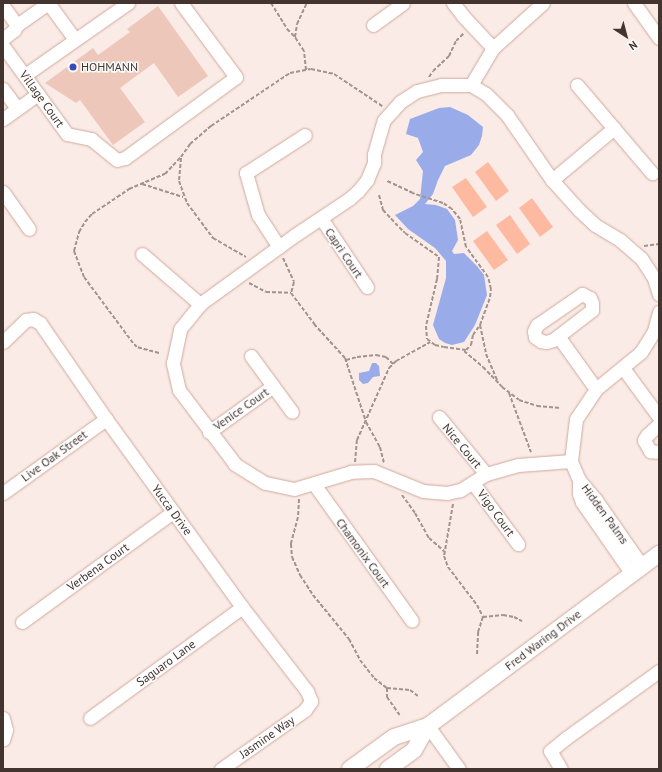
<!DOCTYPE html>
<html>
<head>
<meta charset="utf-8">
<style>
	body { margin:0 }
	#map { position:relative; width:662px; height:772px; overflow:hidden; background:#fbebe6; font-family:"PT Sans",sans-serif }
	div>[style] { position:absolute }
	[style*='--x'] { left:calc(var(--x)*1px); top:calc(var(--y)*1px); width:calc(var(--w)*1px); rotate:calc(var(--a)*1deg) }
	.green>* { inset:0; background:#febaa1 }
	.water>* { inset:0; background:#99ace9 }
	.building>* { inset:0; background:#edc8ba }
	.path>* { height:2px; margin-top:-1px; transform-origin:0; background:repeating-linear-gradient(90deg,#a2938e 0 4px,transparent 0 6px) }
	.roads { filter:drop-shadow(0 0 1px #ceaa9d) drop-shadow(0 0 1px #ceaa9d) }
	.minor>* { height:13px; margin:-6.5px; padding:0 6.5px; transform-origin:6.5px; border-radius:6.5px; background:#fff }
	.major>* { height:16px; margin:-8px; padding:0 8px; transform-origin:8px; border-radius:8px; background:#fff }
	.dots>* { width:11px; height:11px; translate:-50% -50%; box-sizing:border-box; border:2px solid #fcfcfc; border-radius:50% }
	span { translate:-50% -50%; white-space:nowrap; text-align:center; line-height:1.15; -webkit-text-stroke:3px #fcfcfc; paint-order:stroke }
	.poi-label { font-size:12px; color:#43342f }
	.left { translate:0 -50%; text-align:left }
	.street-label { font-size:12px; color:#43342f }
	.frame { position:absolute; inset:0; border:4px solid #43342f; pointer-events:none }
	.north { position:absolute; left:606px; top:16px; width:40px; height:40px; -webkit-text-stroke:3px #fcfcfc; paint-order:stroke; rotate:144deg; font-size:11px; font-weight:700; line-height:16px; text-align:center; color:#43342f }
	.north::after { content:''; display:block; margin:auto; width:14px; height:18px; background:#43342f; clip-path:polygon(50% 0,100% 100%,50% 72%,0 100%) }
</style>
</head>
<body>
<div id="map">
	<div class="green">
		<i style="clip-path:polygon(488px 162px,509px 191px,496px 201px,475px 172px)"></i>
		<i style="clip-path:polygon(466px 178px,487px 207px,473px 217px,452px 187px)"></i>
		<i style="clip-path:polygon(532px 198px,553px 227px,540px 237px,519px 208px)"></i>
		<i style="clip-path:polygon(510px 215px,530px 244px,517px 254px,496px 225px)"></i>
		<i style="clip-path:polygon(487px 231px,508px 260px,494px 270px,473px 241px)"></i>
	</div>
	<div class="water">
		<i style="clip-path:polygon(450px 107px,468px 115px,483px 127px,482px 136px,479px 145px,471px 155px,445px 166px,438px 180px,433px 194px,425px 204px,436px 205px,447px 209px,455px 220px,458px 240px,452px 251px,454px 254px,464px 253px,477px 266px,484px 275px,487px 295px,475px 325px,464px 342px,452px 345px,445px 343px,439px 339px,433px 325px,446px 278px,446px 261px,435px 248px,408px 229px,395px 215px,413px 206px,420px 199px,423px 171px,416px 160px,423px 152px,418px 138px,406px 134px,410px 119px,439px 108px)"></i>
		<i style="clip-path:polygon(372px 363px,376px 363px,379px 366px,380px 376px,373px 377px,368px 383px,363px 384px,359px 380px,359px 373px,369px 371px)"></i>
	</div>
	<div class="building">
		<i style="clip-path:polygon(158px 6px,208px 76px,178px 97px,154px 63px,120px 88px,145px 122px,113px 145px,80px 100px,76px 103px,45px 83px,93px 48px,98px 55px,130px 32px,127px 29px)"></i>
	</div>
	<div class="path">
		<i style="--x:271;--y:3;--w:31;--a:58"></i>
		<i style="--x:287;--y:29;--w:11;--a:45"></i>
		<i style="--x:306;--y:70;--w:19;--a:-96"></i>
		<i style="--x:304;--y:51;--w:17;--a:-123"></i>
		<i style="--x:295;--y:37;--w:13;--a:-81"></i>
		<i style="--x:297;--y:24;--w:23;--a:-65"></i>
		<i style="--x:429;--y:77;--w:7;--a:-56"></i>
		<i style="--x:433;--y:71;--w:22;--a:-43"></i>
		<i style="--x:449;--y:56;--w:17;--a:-65"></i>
		<i style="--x:456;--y:41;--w:11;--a:-45"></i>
		<i style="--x:181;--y:158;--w:23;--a:95"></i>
		<i style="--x:179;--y:181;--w:23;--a:70"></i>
		<i style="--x:187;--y:203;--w:44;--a:53.4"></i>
		<i style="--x:213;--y:238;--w:38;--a:30"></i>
		<i style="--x:142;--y:184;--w:43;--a:17.6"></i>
		<i style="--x:379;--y:195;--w:16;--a:75"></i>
		<i style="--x:383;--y:210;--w:18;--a:47"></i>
		<i style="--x:395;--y:223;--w:14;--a:45"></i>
		<i style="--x:405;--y:233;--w:42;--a:35.2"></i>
		<i style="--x:439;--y:257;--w:22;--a:95"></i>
		<i style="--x:437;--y:279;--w:48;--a:103.2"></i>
		<i style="--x:426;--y:326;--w:13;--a:86"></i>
		<i style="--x:427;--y:339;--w:10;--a:37"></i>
		<i style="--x:435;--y:345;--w:9;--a:13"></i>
		<i style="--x:444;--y:347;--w:22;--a:8"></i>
		<i style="--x:466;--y:350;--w:7;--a:-45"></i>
		<i style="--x:471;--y:345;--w:10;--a:-79"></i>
		<i style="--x:473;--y:335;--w:12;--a:-55"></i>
		<i style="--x:480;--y:325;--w:30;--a:-70"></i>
		<i style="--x:490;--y:297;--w:8;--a:-83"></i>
		<i style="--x:491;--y:289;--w:12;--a:-104"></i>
		<i style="--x:488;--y:277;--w:37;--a:-126"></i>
		<i style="--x:466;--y:247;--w:29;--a:-102"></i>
		<i style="--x:460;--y:219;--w:13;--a:-129"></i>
		<i style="--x:452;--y:209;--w:11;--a:-146"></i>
		<i style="--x:443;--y:203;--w:32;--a:-162"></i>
		<i style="--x:413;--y:193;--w:29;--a:-155"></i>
		<i style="--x:644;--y:246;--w:15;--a:-8"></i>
		<i style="--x:283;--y:258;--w:26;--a:65"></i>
		<i style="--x:294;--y:282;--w:11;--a:105"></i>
		<i style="--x:249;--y:283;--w:19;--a:28"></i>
		<i style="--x:266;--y:292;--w:25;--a:2"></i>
		<i style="--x:291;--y:293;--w:39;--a:53"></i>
		<i style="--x:314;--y:324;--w:46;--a:47.6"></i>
		<i style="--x:345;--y:358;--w:67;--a:71.8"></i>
		<i style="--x:366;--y:422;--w:29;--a:61"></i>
		<i style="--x:380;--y:447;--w:16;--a:76"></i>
		<i style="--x:480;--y:325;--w:30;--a:78"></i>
		<i style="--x:486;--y:354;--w:30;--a:67"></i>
		<i style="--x:464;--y:351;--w:25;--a:40"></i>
		<i style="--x:483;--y:367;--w:28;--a:46"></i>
		<i style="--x:502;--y:387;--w:21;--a:37"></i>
		<i style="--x:519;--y:400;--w:19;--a:18"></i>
		<i style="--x:537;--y:406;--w:24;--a:5"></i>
		<i style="--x:159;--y:353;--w:23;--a:-165"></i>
		<i style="--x:137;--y:347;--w:6;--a:-135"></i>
		<i style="--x:133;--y:343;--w:82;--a:-126.6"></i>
		<i style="--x:84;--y:277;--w:28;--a:-111"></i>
		<i style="--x:74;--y:251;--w:20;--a:-75"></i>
		<i style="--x:79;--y:232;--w:12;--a:-59"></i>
		<i style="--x:85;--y:222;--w:11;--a:-49"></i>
		<i style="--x:92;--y:214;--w:45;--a:-34"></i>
		<i style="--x:129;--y:189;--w:39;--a:-23"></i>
		<i style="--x:165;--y:174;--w:23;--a:-47"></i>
		<i style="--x:181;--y:157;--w:16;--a:-55"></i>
		<i style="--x:190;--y:144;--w:28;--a:-41"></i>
		<i style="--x:211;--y:126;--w:95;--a:-33.9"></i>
		<i style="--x:290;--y:73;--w:21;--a:-11"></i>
		<i style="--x:311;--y:69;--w:24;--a:12"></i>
		<i style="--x:334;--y:74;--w:58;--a:33.7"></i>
		<i style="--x:346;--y:360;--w:11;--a:-15"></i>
		<i style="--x:357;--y:357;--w:19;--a:-6"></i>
		<i style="--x:376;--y:355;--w:10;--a:11"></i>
		<i style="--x:386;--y:357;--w:10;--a:45"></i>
		<i style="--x:509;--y:393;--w:63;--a:69.6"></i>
		<i style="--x:355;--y:462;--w:22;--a:-85"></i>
		<i style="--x:357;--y:440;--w:79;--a:-66"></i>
		<i style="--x:389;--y:368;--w:10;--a:-45"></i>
		<i style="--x:396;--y:361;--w:39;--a:-29"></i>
		<i style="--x:402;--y:495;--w:22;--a:54"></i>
		<i style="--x:415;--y:513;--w:29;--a:61"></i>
		<i style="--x:429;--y:538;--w:20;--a:41"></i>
		<i style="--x:299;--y:499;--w:18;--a:93"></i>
		<i style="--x:298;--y:517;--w:28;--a:105"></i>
		<i style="--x:291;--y:544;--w:13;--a:86"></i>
		<i style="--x:292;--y:557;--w:20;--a:66"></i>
		<i style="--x:300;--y:575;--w:24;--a:57"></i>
		<i style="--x:313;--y:595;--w:57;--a:50.7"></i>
		<i style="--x:349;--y:639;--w:24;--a:62"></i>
		<i style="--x:360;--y:660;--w:23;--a:52"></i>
		<i style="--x:374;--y:678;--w:16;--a:38"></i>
		<i style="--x:387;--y:688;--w:23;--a:5"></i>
		<i style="--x:410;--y:690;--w:10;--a:37"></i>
		<i style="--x:453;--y:504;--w:53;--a:99.8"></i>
		<i style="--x:444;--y:556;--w:12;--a:70"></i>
		<i style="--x:448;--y:567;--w:48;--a:52.7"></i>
		<i style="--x:477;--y:605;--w:13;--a:63"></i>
		<i style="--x:477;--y:654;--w:22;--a:-87"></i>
		<i style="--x:478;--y:632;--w:16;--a:-72"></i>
		<i style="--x:483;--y:617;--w:20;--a:-6"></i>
		<i style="--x:503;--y:615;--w:11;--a:10"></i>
		<i style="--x:514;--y:617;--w:9;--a:27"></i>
		<i style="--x:387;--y:688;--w:9;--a:90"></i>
		<i style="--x:387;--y:697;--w:24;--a:55"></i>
	</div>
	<div class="roads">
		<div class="minor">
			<i style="--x:453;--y:3;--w:16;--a:52"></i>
			<i style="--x:463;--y:16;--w:44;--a:46.8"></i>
			<i style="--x:634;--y:3;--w:43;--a:54.5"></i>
			<i style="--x:3;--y:6;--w:24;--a:54"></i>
			<i style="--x:17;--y:25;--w:6;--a:121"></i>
			<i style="--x:14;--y:30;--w:14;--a:141"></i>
			<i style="--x:17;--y:25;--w:37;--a:-35"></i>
			<i style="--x:47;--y:4;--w:6;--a:39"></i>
			<i style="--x:52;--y:8;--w:39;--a:54"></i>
			<i style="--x:373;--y:25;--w:37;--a:-36"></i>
			<i style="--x:3;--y:46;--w:109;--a:54"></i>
			<i style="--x:67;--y:134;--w:25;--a:12"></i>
			<i style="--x:91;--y:139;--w:33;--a:39"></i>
			<i style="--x:117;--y:160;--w:8;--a:-14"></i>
			<i style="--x:125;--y:158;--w:137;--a:-36.1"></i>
			<i style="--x:236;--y:77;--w:92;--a:-126.6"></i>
			<i style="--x:25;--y:75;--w:126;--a:-35"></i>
			<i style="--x:471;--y:85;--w:43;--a:-59.3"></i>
			<i style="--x:493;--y:48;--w:67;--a:-42"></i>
			<i style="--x:577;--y:85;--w:116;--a:49.6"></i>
			<i style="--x:3;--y:89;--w:24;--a:54"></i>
			<i style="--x:3;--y:119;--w:43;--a:-35.5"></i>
			<i style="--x:552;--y:180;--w:81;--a:-40"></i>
			<i style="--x:3;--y:192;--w:45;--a:54.9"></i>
			<i style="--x:321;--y:218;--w:83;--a:56.3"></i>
			<i style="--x:279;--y:247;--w:38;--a:-123"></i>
			<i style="--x:258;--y:215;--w:44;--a:-105.9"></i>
			<i style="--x:246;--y:173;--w:70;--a:-32.8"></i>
			<i style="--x:142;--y:254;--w:77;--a:40.8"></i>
			<i style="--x:582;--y:294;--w:9;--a:27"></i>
			<i style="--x:590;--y:298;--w:5;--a:68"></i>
			<i style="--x:592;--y:303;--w:7;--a:90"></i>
			<i style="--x:592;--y:310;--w:49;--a:142.4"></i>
			<i style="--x:553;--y:340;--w:7;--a:164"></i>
			<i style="--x:546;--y:342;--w:5;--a:-169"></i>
			<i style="--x:541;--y:341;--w:7;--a:-146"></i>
			<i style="--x:535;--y:337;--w:6;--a:-99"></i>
			<i style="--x:534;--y:331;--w:7;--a:-63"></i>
			<i style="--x:537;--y:325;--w:55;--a:-34.6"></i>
			<i style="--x:558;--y:336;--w:65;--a:54.4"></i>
			<i style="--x:3;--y:342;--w:32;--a:-44"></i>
			<i style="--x:26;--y:320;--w:7;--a:-8"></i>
			<i style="--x:33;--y:319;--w:8;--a:30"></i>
			<i style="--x:40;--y:323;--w:116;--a:55.5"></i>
			<i style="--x:106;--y:419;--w:232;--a:54.1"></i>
			<i style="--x:242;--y:607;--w:106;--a:52.3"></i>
			<i style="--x:307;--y:691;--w:11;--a:68"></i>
			<i style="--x:311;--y:701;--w:11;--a:124"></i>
			<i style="--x:305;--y:710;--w:103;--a:144.9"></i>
			<i style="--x:251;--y:356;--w:69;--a:53.8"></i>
			<i style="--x:623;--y:368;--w:61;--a:53.7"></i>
			<i style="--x:439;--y:417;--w:74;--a:50.5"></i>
			<i style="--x:659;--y:424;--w:16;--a:137"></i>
			<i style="--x:647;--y:435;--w:6;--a:121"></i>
			<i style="--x:644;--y:440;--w:13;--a:61"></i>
			<i style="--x:650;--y:451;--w:9;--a:6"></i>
			<i style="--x:209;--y:432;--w:79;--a:-35.7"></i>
			<i style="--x:571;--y:461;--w:53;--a:175.7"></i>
			<i style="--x:518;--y:465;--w:33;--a:164"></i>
			<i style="--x:486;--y:474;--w:31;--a:148"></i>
			<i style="--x:460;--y:490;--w:13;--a:167"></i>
			<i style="--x:447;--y:493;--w:24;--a:-175"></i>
			<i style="--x:423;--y:491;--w:53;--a:-157.8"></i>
			<i style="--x:374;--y:471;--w:23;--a:178"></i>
			<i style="--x:351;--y:472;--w:59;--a:163.4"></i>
			<i style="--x:294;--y:489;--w:30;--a:-168"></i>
			<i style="--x:265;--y:483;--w:36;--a:-148"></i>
			<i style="--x:235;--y:464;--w:93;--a:-127.1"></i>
			<i style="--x:179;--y:390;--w:28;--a:-103"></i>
			<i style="--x:173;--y:363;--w:35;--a:-78"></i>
			<i style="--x:180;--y:329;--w:32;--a:-51"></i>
			<i style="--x:200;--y:304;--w:117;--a:-36"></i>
			<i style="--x:295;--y:235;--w:65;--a:-33.7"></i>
			<i style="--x:349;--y:199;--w:12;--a:-42"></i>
			<i style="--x:358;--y:191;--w:14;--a:-51"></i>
			<i style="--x:367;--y:180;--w:18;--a:-68"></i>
			<i style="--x:374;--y:163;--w:9;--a:-90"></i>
			<i style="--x:374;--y:154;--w:35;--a:-74"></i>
			<i style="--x:384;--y:120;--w:24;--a:-48"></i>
			<i style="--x:400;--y:102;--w:20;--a:-33"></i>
			<i style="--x:417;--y:91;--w:25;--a:-14"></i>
			<i style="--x:441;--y:85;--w:30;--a:0"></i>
			<i style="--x:471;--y:85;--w:17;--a:31"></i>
			<i style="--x:486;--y:94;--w:30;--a:45"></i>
			<i style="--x:507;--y:115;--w:79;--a:55.3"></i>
			<i style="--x:552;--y:180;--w:40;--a:48"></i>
			<i style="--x:579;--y:210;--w:22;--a:43"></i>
			<i style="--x:595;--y:225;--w:29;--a:31"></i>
			<i style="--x:620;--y:240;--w:28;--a:41"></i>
			<i style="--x:641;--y:258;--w:24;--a:57"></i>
			<i style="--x:654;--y:278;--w:17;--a:73"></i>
			<i style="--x:579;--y:480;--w:14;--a:90"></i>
			<i style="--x:579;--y:494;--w:9;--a:69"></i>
			<i style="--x:582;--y:502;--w:88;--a:55.2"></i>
			<i style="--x:473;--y:483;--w:76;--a:53.6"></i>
			<i style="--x:314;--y:484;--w:168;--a:54.4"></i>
			<i style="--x:3;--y:493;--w:127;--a:-35.7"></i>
			<i style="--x:642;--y:566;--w:80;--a:-124.9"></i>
			<i style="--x:596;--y:500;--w:26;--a:-130"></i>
			<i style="--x:579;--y:480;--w:21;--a:-113"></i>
			<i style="--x:571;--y:461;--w:42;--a:-83.2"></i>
			<i style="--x:576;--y:419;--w:36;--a:-56"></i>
			<i style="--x:596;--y:389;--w:58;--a:-39.4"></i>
			<i style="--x:641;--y:352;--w:25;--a:-58"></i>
			<i style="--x:654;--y:331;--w:20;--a:-75"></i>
			<i style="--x:22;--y:622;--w:187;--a:-36.1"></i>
			<i style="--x:3;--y:718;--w:12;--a:76"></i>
			<i style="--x:6;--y:730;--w:10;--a:107"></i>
			<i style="--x:90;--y:718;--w:188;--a:-36.1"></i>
			<i style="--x:428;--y:726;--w:53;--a:54.2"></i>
			<i style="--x:561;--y:769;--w:21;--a:-121"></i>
			<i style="--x:550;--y:751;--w:21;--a:-39"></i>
			<i style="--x:566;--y:738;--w:115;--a:-35.8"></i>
		</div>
		<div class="major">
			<i style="--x:350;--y:769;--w:54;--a:-36"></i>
			<i style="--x:394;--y:737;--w:36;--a:-18"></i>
			<i style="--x:428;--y:726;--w:288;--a:-36.7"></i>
			<i style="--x:388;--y:769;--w:32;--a:-36"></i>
			<i style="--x:414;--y:750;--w:28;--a:-60"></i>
		</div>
	</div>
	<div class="dots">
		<i style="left:73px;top:67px;background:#374abc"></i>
	</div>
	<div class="poi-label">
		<span class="left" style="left:81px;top:67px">HOHMANN</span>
	</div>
	<div class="street-label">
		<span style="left:42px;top:99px;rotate:54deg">Village Court</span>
		<span style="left:344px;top:253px;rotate:56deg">Capri Court</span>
		<span style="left:241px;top:409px;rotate:-35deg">Venice Court</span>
		<span style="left:462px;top:446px;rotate:50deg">Nice Court</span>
		<span style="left:54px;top:456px;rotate:-36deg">Live Oak Street</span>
		<span style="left:172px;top:510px;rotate:54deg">Yucca Drive</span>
		<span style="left:496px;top:513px;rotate:54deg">Vigo Court</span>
		<span style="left:605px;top:514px;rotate:54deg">Hidden Palms</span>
		<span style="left:363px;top:553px;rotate:54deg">Chamonix Court</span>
		<span style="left:98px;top:567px;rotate:-36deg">Verbena Court</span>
		<span style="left:543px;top:640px;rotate:-37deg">Fred Waring Drive</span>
		<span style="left:166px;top:663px;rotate:-36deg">Saguaro Lane</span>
		<span style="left:267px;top:737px;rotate:-35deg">Jasmine Way</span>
	</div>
	<div class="frame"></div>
	<div class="north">N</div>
</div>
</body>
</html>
